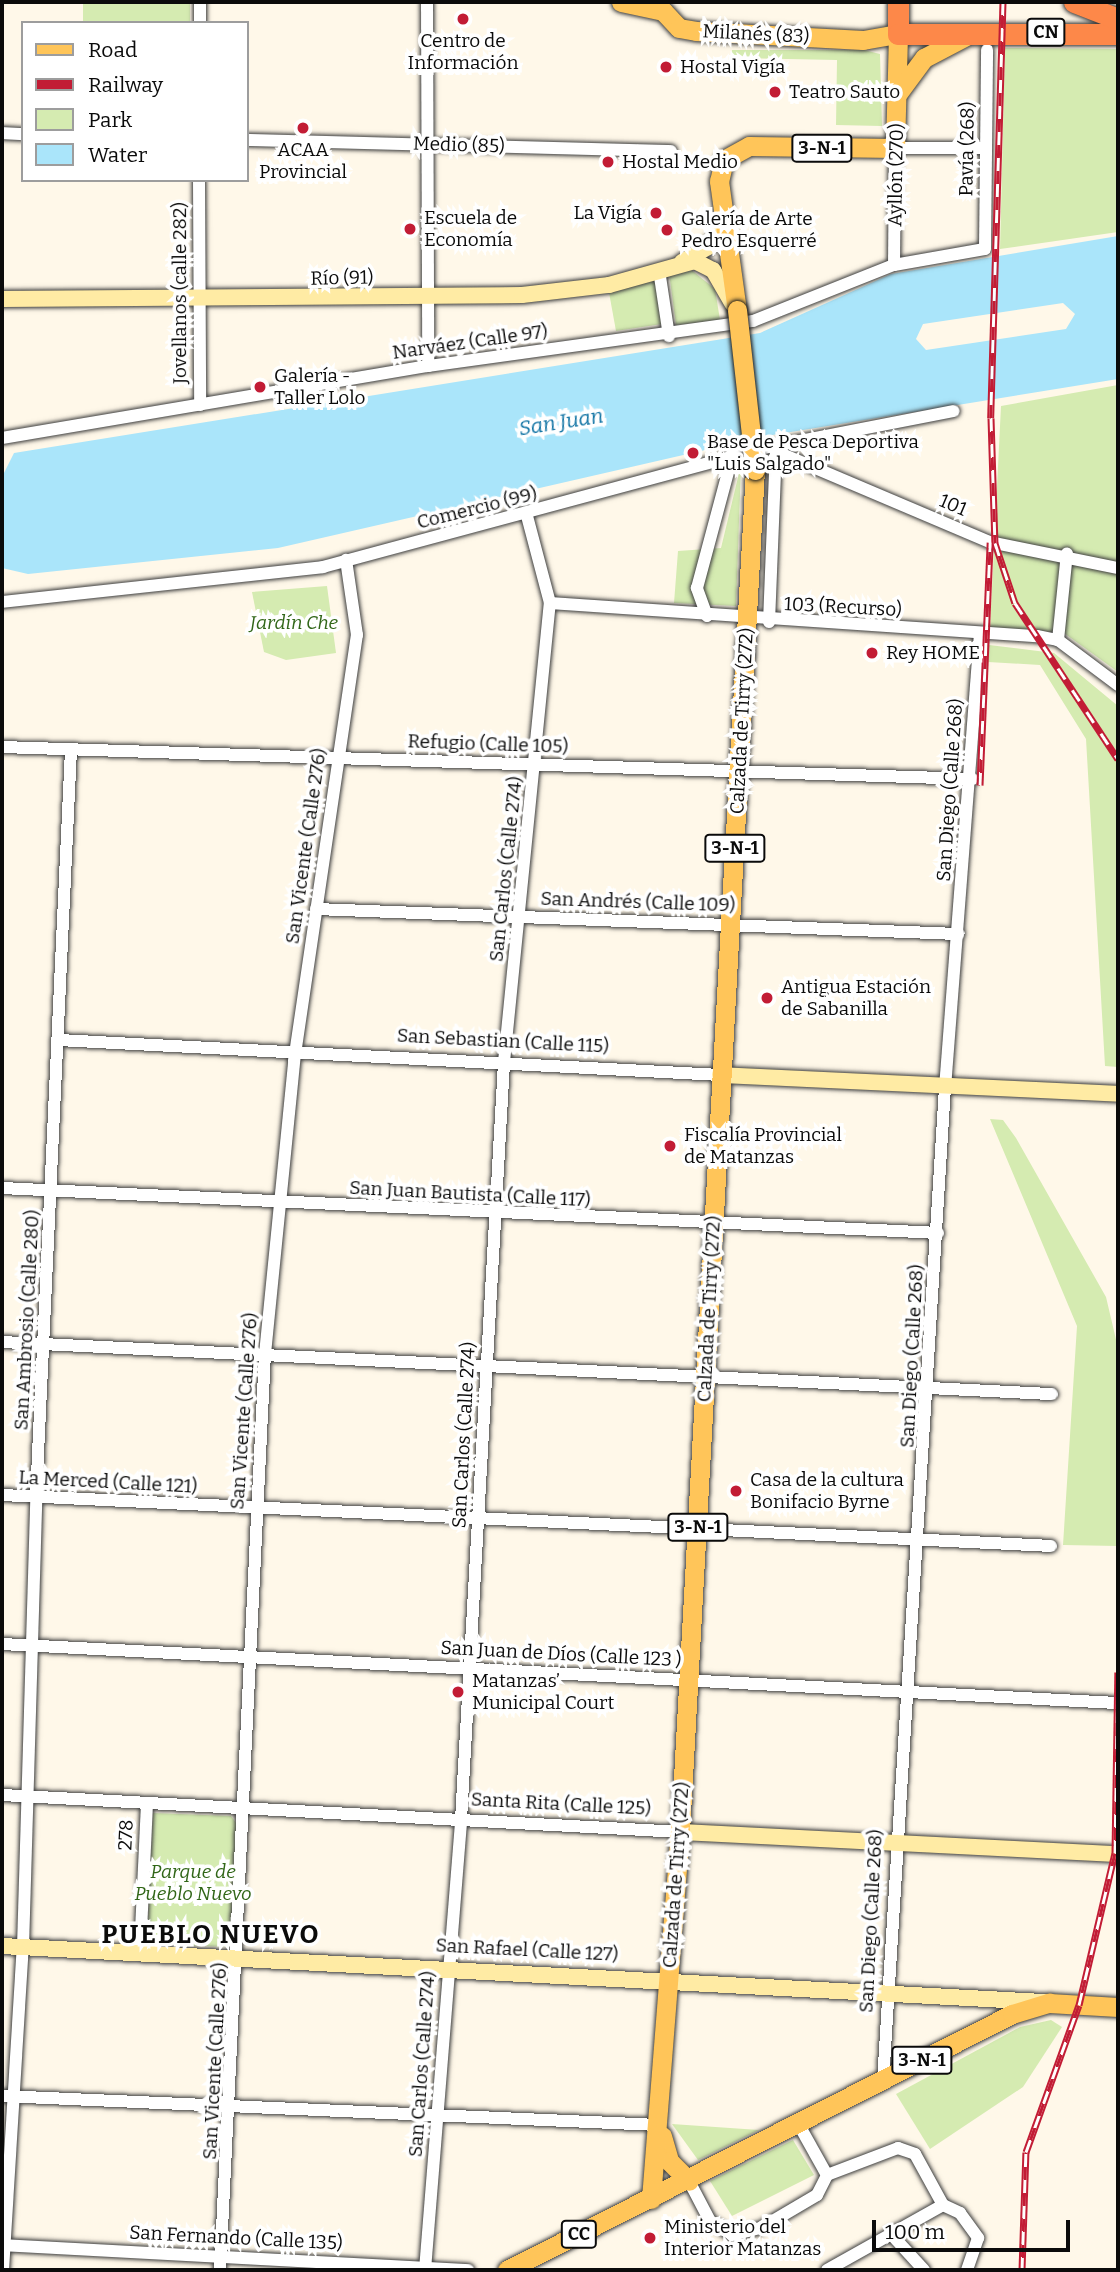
<!DOCTYPE html>
<html>
<head>
<meta charset="utf-8">
<style>
	body { margin:0 }
	#map { position:relative; width:1120px; height:2272px; overflow:hidden; background:#fff8e9; font-family:Bitter,serif }
	div>[style] { position:absolute }
	[style*='--x'] { left:calc(var(--x)*1px); top:calc(var(--y)*1px); width:calc(var(--w)*1px); rotate:calc(var(--a)*1deg) }
	.green>* { inset:0; background:#d5ebb1 }
	.water>* { inset:0; background:#aae5fa }
	.pier>* { inset:0; background:#fff8e9 }
	.roads { filter:drop-shadow(0 0 2px #3e3e3e) drop-shadow(0 0 2px #3e3e3e) }
	.street>* { height:12px; margin:-6px; padding:0 6px; transform-origin:6px; border-radius:6px; background:#fff }
	.secondary>* { height:16px; margin:-8px; padding:0 8px; transform-origin:8px; border-radius:8px; background:#ffeba4 }
	.primary>* { height:19px; margin:-9.5px; padding:0 9.5px; transform-origin:9.5px; border-radius:9.5px; background:#ffc559 }
	.highway>* { height:21px; margin:-10.5px; padding:0 10.5px; transform-origin:10.5px; border-radius:10.5px; background:#fd8849 }
	.rail>* { height:7px; margin-top:-3.5px; transform-origin:0; background:repeating-linear-gradient(90deg,#fff 0 13px,#c21c35 0 26px); box-sizing:border-box; border-block:2px solid #c21c35 }
	.bridges { filter:drop-shadow(0 0 2px #1c1c1c) drop-shadow(0 0 2px #1c1c1c) }
	.primary-bridge>* { height:19px; margin:-9.5px; padding:0 9.5px; transform-origin:9.5px; border-radius:9.5px; background:#ffc559 }
	.dots>* { width:19px; height:19px; translate:-50% -50%; box-sizing:border-box; border:4px solid #fff; border-radius:50% }
	span { translate:-50% -50%; white-space:nowrap; text-align:center; line-height:1.15; -webkit-text-stroke:7px #fff; paint-order:stroke }
	.shield-label span { padding:2px 5px; background:#fff; border:2px solid; border-radius:5px; -webkit-text-stroke-width:0 }
	.shield-label { font-size:18px; color:#0b0b0b; font-weight:700 }
	.street-label { font-size:19px; color:#0b0b0b }
	.poi-label { font-size:19px; color:#0b0b0b }
	.left { translate:0 -50%; text-align:left }
	.right { translate:-100% -50%; text-align:right }
	.park-label { font-size:19px; color:#316618; font-style:italic }
	.water-label { font-size:21px; color:#0e72a3; font-style:italic }
	.district-label { font-size:26px; color:#0b0b0b; font-weight:700; letter-spacing:2px }
	.frame { position:absolute; inset:0; border:4px solid #0b0b0b; pointer-events:none }
	.legend { position:absolute; left:21px; top:21px; width:228px; height:161px; box-sizing:border-box; background:#fff; border:2px solid #9d9d9d; margin:0; padding:9px 12px; list-style:none; font-size:21px; color:#0b0b0b }
	.legend li { display:flex; align-items:center; gap:14px; height:35px }
	.legend b { width:35px; border:2px solid #9d9d9d }
	.scale { position:absolute; left:872px; top:2220px; width:198px; height:32px; box-sizing:border-box; border:4px solid #0b0b0b; border-top:0; padding-left:9px; font-size:21px; line-height:24px; white-space:nowrap; color:#0b0b0b; -webkit-text-stroke:5px #fff; paint-order:stroke }
</style>
</head>
<body>
<div id="map">
	<div class="green">
		<i style="clip-path:polygon(83px 2px,190px 2px,190px 23px,83px 23px)"></i>
		<i style="clip-path:polygon(1005px 48px,1118px 49px,1118px 232px,1000px 249px)"></i>
		<i style="clip-path:polygon(864px 50px,880px 54px,882px 126px,836px 125px,837px 60px,732px 58px,732px 50px)"></i>
		<i style="clip-path:polygon(689px 268px,715px 289px,720px 320px,676px 325px,669px 273px)"></i>
		<i style="clip-path:polygon(655px 276px,662px 324px,616px 331px,608px 287px)"></i>
		<i style="clip-path:polygon(1118px 385px,1118px 672px,1064px 633px,990px 628px,1001px 406px)"></i>
		<i style="clip-path:polygon(741px 465px,736px 606px,674px 603px,678px 551px,721px 548px)"></i>
		<i style="clip-path:polygon(327px 586px,336px 653px,286px 660px,264px 652px,252px 592px)"></i>
		<i style="clip-path:polygon(989px 645px,1054px 653px,1118px 706px,1118px 1067px,1105px 1066px,1086px 739px,1040px 665px,988px 662px)"></i>
		<i style="clip-path:polygon(990px 1119px,1003px 1120px,1016px 1138px,1106px 1297px,1118px 1348px,1118px 1546px,1063px 1545px,1077px 1326px)"></i>
		<i style="clip-path:polygon(153px 1813px,231px 1816px,239px 1827px,235px 1939px,228px 1947px,147px 1944px)"></i>
		<i style="clip-path:polygon(1051px 2020px,1062px 2027px,1023px 2087px,930px 2149px,896px 2094px,1020px 2027px)"></i>
		<i style="clip-path:polygon(672px 2124px,759px 2130px,698px 2160px)"></i>
		<i style="clip-path:polygon(793px 2140px,814px 2175px,732px 2216px,710px 2181px)"></i>
	</div>
	<div class="water">
		<i style="clip-path:polygon(1118px 236px,1118px 379px,766px 436px,278px 548px,28px 574px,2px 568px,2px 477px,14px 453px,760px 333px,891px 274px)"></i>
	</div>
	<div class="pier">
		<i style="clip-path:polygon(1063px 303px,1075px 314px,1066px 329px,926px 350px,916px 339px,923px 324px)"></i>
	</div>
	<div class="roads">
		<div class="street">
			<i style="--x:427;--y:2;--w:364;--a:89.8"></i>
			<i style="--x:200;--y:23;--w:21;--a:-90"></i>
			<i style="--x:2;--y:133;--w:21;--a:3"></i>
			<i style="--x:247;--y:140;--w:424;--a:1.5"></i>
			<i style="--x:199;--y:180;--w:225;--a:89.7"></i>
			<i style="--x:894;--y:265;--w:117;--a:-89.5"></i>
			<i style="--x:895;--y:148;--w:91;--a:0"></i>
			<i style="--x:659;--y:270;--w:67;--a:81.4"></i>
			<i style="--x:2;--y:438;--w:432;--a:-9.6"></i>
			<i style="--x:428;--y:366;--w:328;--a:-7.9"></i>
			<i style="--x:753;--y:321;--w:152;--a:-21.7"></i>
			<i style="--x:894;--y:265;--w:92;--a:-10"></i>
			<i style="--x:985;--y:249;--w:199;--a:-89.4"></i>
			<i style="--x:780;--y:453;--w:228;--a:23"></i>
			<i style="--x:990;--y:542;--w:131;--a:11.5"></i>
			<i style="--x:2;--y:602;--w:323;--a:-6.2"></i>
			<i style="--x:323;--y:567;--w:462;--a:-15.1"></i>
			<i style="--x:769;--y:447;--w:188;--a:-11"></i>
			<i style="--x:550;--y:603;--w:488;--a:3.9"></i>
			<i style="--x:1037;--y:636;--w:21;--a:11"></i>
			<i style="--x:1058;--y:640;--w:75;--a:36.9"></i>
			<i style="--x:707;--y:616;--w:30;--a:-110"></i>
			<i style="--x:697;--y:588;--w:136;--a:-75"></i>
			<i style="--x:769;--y:622;--w:172;--a:-87.7"></i>
			<i style="--x:1058;--y:640;--w:87;--a:-84.1"></i>
			<i style="--x:2;--y:747;--w:971;--a:1.89"></i>
			<i style="--x:316;--y:909;--w:643;--a:2.23"></i>
			<i style="--x:59;--y:1040;--w:662;--a:3.03"></i>
			<i style="--x:2;--y:1188;--w:937;--a:2.75"></i>
			<i style="--x:2;--y:1342;--w:1051;--a:2.84"></i>
			<i style="--x:2;--y:1495;--w:1050;--a:2.78"></i>
			<i style="--x:2;--y:1644;--w:1118;--a:3.03"></i>
			<i style="--x:2;--y:1795;--w:679;--a:3.12"></i>
			<i style="--x:140;--y:1952;--w:149;--a:-87.3"></i>
			<i style="--x:883;--y:2081;--w:995;--a:-86.43"></i>
			<i style="--x:945;--y:1088;--w:456;--a:-85.6"></i>
			<i style="--x:2;--y:2096;--w:658;--a:2.53"></i>
			<i style="--x:799;--y:2125;--w:57;--a:60.8"></i>
			<i style="--x:689;--y:2181;--w:45;--a:62.3"></i>
			<i style="--x:710;--y:2221;--w:26;--a:32"></i>
			<i style="--x:732;--y:2235;--w:30;--a:-14"></i>
			<i style="--x:761;--y:2228;--w:65;--a:-30.5"></i>
			<i style="--x:817;--y:2195;--w:22;--a:-63"></i>
			<i style="--x:827;--y:2175;--w:76;--a:-20.8"></i>
			<i style="--x:898;--y:2148;--w:18;--a:19"></i>
			<i style="--x:915;--y:2154;--w:58;--a:61.2"></i>
			<i style="--x:943;--y:2205;--w:19;--a:25"></i>
			<i style="--x:960;--y:2213;--w:31;--a:54"></i>
			<i style="--x:978;--y:2238;--w:34;--a:109"></i>
			<i style="--x:891;--y:2234;--w:49;--a:47.5"></i>
			<i style="--x:2;--y:2245;--w:467;--a:3.1"></i>
			<i style="--x:3;--y:2270;--w:324;--a:-86.5"></i>
			<i style="--x:23;--y:1947;--w:450;--a:-88.3"></i>
			<i style="--x:36;--y:1497;--w:748;--a:-87.32"></i>
			<i style="--x:220;--y:2270;--w:917;--a:-87.19"></i>
			<i style="--x:265;--y:1354;--w:294;--a:-84.3"></i>
			<i style="--x:294;--y:1061;--w:431;--a:-81.6"></i>
			<i style="--x:357;--y:635;--w:76;--a:-98.3"></i>
			<i style="--x:425;--y:2270;--w:451;--a:-85.4"></i>
			<i style="--x:461;--y:1820;--w:759;--a:-86.75"></i>
			<i style="--x:504;--y:1062;--w:461;--a:-84.3"></i>
			<i style="--x:550;--y:603;--w:90;--a:-104.8"></i>
			<i style="--x:827;--y:2270;--w:133;--a:-29.3"></i>
		</div>
		<div class="secondary">
			<i style="--x:682;--y:262;--w:30;--a:-30"></i>
			<i style="--x:708;--y:247;--w:25;--a:-53"></i>
			<i style="--x:2;--y:299;--w:520;--a:-0.44"></i>
			<i style="--x:522;--y:295;--w:88;--a:-6.6"></i>
			<i style="--x:609;--y:285;--w:89;--a:-15.6"></i>
			<i style="--x:695;--y:261;--w:20;--a:27"></i>
			<i style="--x:713;--y:270;--w:39;--a:60"></i>
			<i style="--x:720;--y:1075;--w:398;--a:2.7"></i>
			<i style="--x:680;--y:1832;--w:439;--a:2.9"></i>
			<i style="--x:2;--y:1946;--w:1044;--a:3.08"></i>
		</div>
		<div class="primary">
			<i style="--x:621;--y:2;--w:43;--a:12.1"></i>
			<i style="--x:663;--y:11;--w:23;--a:47"></i>
			<i style="--x:679;--y:28;--w:17;--a:10"></i>
			<i style="--x:696;--y:31;--w:167;--a:3.1"></i>
			<i style="--x:863;--y:40;--w:36;--a:-10"></i>
			<i style="--x:898;--y:34;--w:114;--a:91.5"></i>
			<i style="--x:895;--y:148;--w:146;--a:-179.2"></i>
			<i style="--x:749;--y:146;--w:29;--a:151"></i>
			<i style="--x:724;--y:160;--w:22;--a:103"></i>
			<i style="--x:719;--y:181;--w:130;--a:82.1"></i>
			<i style="--x:898;--y:93;--w:44;--a:-53.4"></i>
			<i style="--x:924;--y:58;--w:50;--a:-27.6"></i>
			<i style="--x:662;--y:2136;--w:26;--a:74"></i>
			<i style="--x:669;--y:2161;--w:28;--a:45"></i>
			<i style="--x:651;--y:2199;--w:368;--a:-85.5"></i>
			<i style="--x:680;--y:1832;--w:1364;--a:-86.85"></i>
			<i style="--x:507;--y:2270;--w:566;--a:-26.88"></i>
			<i style="--x:1012;--y:2014;--w:39;--a:-17"></i>
			<i style="--x:1049;--y:2003;--w:69;--a:3.3"></i>
		</div>
		<div class="highway">
			<i style="--x:898;--y:2;--w:32;--a:90"></i>
			<i style="--x:898;--y:34;--w:220;--a:0"></i>
			<i style="--x:1074;--y:2;--w:47;--a:21.1"></i>
		</div>
	</div>
	<div class="rail">
		<i style="--x:1003;--y:2;--w:416;--a:91.7"></i>
		<i style="--x:991;--y:418;--w:125;--a:88.2"></i>
		<i style="--x:995;--y:543;--w:63;--a:71.6"></i>
		<i style="--x:1015;--y:603;--w:187;--a:56.6"></i>
		<i style="--x:980;--y:785;--w:243;--a:-87.6"></i>
		<i style="--x:1022;--y:2270;--w:118;--a:-88.1"></i>
		<i style="--x:1026;--y:2152;--w:156;--a:-70.2"></i>
		<i style="--x:1079;--y:2005;--w:156;--a:-76.7"></i>
		<i style="--x:1115;--y:1853;--w:181;--a:-89.1"></i>
	</div>
	<div class="bridges">
		<div class="primary-bridge">
			<i style="--x:737;--y:310;--w:161;--a:83.6"></i>
		</div>
	</div>
	<div class="dots">
		<i style="left:463px;top:19px;background:#c21c35"></i>
		<i style="left:666px;top:67px;background:#c21c35"></i>
		<i style="left:775px;top:92px;background:#c21c35"></i>
		<i style="left:303px;top:128px;background:#c21c35"></i>
		<i style="left:608px;top:162px;background:#c21c35"></i>
		<i style="left:656px;top:213px;background:#c21c35"></i>
		<i style="left:410px;top:229px;background:#c21c35"></i>
		<i style="left:667px;top:230px;background:#c21c35"></i>
		<i style="left:260px;top:387px;background:#c21c35"></i>
		<i style="left:693px;top:453px;background:#c21c35"></i>
		<i style="left:872px;top:653px;background:#c21c35"></i>
		<i style="left:767px;top:998px;background:#c21c35"></i>
		<i style="left:670px;top:1146px;background:#c21c35"></i>
		<i style="left:736px;top:1491px;background:#c21c35"></i>
		<i style="left:458px;top:1692px;background:#c21c35"></i>
		<i style="left:650px;top:2238px;background:#c21c35"></i>
	</div>
	<div class="shield-label">
		<span style="left:1046px;top:32px">CN</span>
		<span style="left:822px;top:148px">3-N-1</span>
		<span style="left:735px;top:848px">3-N-1</span>
		<span style="left:698px;top:1527px">3-N-1</span>
		<span style="left:922px;top:2060px">3-N-1</span>
		<span style="left:579px;top:2234px">CC</span>
	</div>
	<div class="street-label">
		<span style="left:756px;top:34px;rotate:3deg">Milanés (83)</span>
		<span style="left:459px;top:145px;rotate:2deg">Medio (85)</span>
		<span style="left:967px;top:149px;rotate:-89deg">Pavía (268)</span>
		<span style="left:896px;top:175px;rotate:-89deg">Ayllón (270)</span>
		<span style="left:342px;top:278px;rotate:-1deg">Río (91)</span>
		<span style="left:180px;top:293px;rotate:-90deg">Jovellanos (calle 282)</span>
		<span style="left:470px;top:342px;rotate:-8deg">Narváez (Calle 97)</span>
		<span style="left:953px;top:505px;rotate:23deg">101</span>
		<span style="left:477px;top:508px;rotate:-14deg">Comercio (99)</span>
		<span style="left:843px;top:607px;rotate:3deg">103 (Recurso)</span>
		<span style="left:742px;top:721px;rotate:-87deg">Calzada de Tirry (272)</span>
		<span style="left:488px;top:744px;rotate:2deg">Refugio (Calle 105)</span>
		<span style="left:950px;top:790px;rotate:-86deg">San Diego (Calle 268)</span>
		<span style="left:306px;top:846px;rotate:-82deg">San Vicente (Calle 276)</span>
		<span style="left:506px;top:869px;rotate:-84deg">San Carlos (Calle 274)</span>
		<span style="left:638px;top:902px;rotate:2deg">San Andrés (Calle 109)</span>
		<span style="left:503px;top:1041px;rotate:3deg">San Sebastian (Calle 115)</span>
		<span style="left:470px;top:1194px;rotate:3deg">San Juan Bautista (Calle 117)</span>
		<span style="left:709px;top:1309px;rotate:-87deg">Calzada de Tirry (272)</span>
		<span style="left:27px;top:1320px;rotate:-87deg">San Ambrosio (Calle 280)</span>
		<span style="left:912px;top:1356px;rotate:-87deg">San Diego (Calle 268)</span>
		<span style="left:244px;top:1411px;rotate:-86deg">San Vicente (Calle 276)</span>
		<span style="left:464px;top:1435px;rotate:-87deg">San Carlos (Calle 274)</span>
		<span style="left:108px;top:1482px;rotate:3deg">La Merced (Calle 121)</span>
		<span style="left:561px;top:1654px;rotate:3deg">San Juan de Díos (Calle 123 )</span>
		<span style="left:561px;top:1804px;rotate:3deg">Santa Rita (Calle 125)</span>
		<span style="left:126px;top:1835px;rotate:-87deg">278</span>
		<span style="left:676px;top:1875px;rotate:-86deg">Calzada de Tirry (272)</span>
		<span style="left:871px;top:1921px;rotate:-87deg">San Diego (Calle 268)</span>
		<span style="left:527px;top:1950px;rotate:3deg">San Rafael (Calle 127)</span>
		<span style="left:215px;top:2061px;rotate:-87deg">San Vicente (Calle 276)</span>
		<span style="left:422px;top:2064px;rotate:-86deg">San Carlos (Calle 274)</span>
		<span style="left:236px;top:2238px;rotate:3deg">San Fernando (Calle 135)</span>
	</div>
	<div class="poi-label">
		<span style="left:463px;top:52px">Centro de<br>Información</span>
		<span class="left" style="left:680px;top:67px">Hostal Vigía</span>
		<span class="left" style="left:789px;top:92px">Teatro Sauto</span>
		<span style="left:303px;top:161px">ACAA<br>Provincial</span>
		<span class="left" style="left:622px;top:162px">Hostal Medio</span>
		<span class="right" style="left:642px;top:213px">La Vigía</span>
		<span class="left" style="left:424px;top:229px">Escuela de<br>Economía</span>
		<span class="left" style="left:681px;top:230px">Galería de Arte<br>Pedro Esquerré</span>
		<span class="left" style="left:274px;top:387px">Galería -<br>Taller Lolo</span>
		<span class="left" style="left:707px;top:453px">Base de Pesca Deportiva<br>"Luis Salgado"</span>
		<span class="left" style="left:886px;top:653px">Rey HOME</span>
		<span class="left" style="left:781px;top:998px">Antigua Estación<br>de Sabanilla</span>
		<span class="left" style="left:684px;top:1146px">Fiscalía Provincial<br>de Matanzas</span>
		<span class="left" style="left:750px;top:1491px">Casa de la cultura<br>Bonifacio Byrne</span>
		<span class="left" style="left:472px;top:1692px">Matanzas’<br>Municipal Court</span>
		<span class="left" style="left:664px;top:2238px">Ministerio del<br>Interior Matanzas</span>
	</div>
	<div class="park-label">
		<span style="left:294px;top:623px">Jardín Che</span>
		<span style="left:193px;top:1883px">Parque de<br>Pueblo Nuevo</span>
	</div>
	<div class="water-label">
		<span style="left:561px;top:422px;rotate:-9deg">San Juan</span>
	</div>
	<div class="district-label">
		<span style="left:211px;top:1935px">PUEBLO NUEVO</span>
	</div>
	<div class="frame"></div>
	<ul class="legend">
	<li><b style="height:9px;background:#ffc559"></b>Road</li>
	<li><b style="height:9px;background:#c21c35"></b>Railway</li>
	<li><b style="height:19px;background:#d5ebb1"></b>Park</li>
	<li><b style="height:19px;background:#aae5fa"></b>Water</li>
	</ul>
	<div class="scale">100 m</div>
</div>
</body>
</html>
